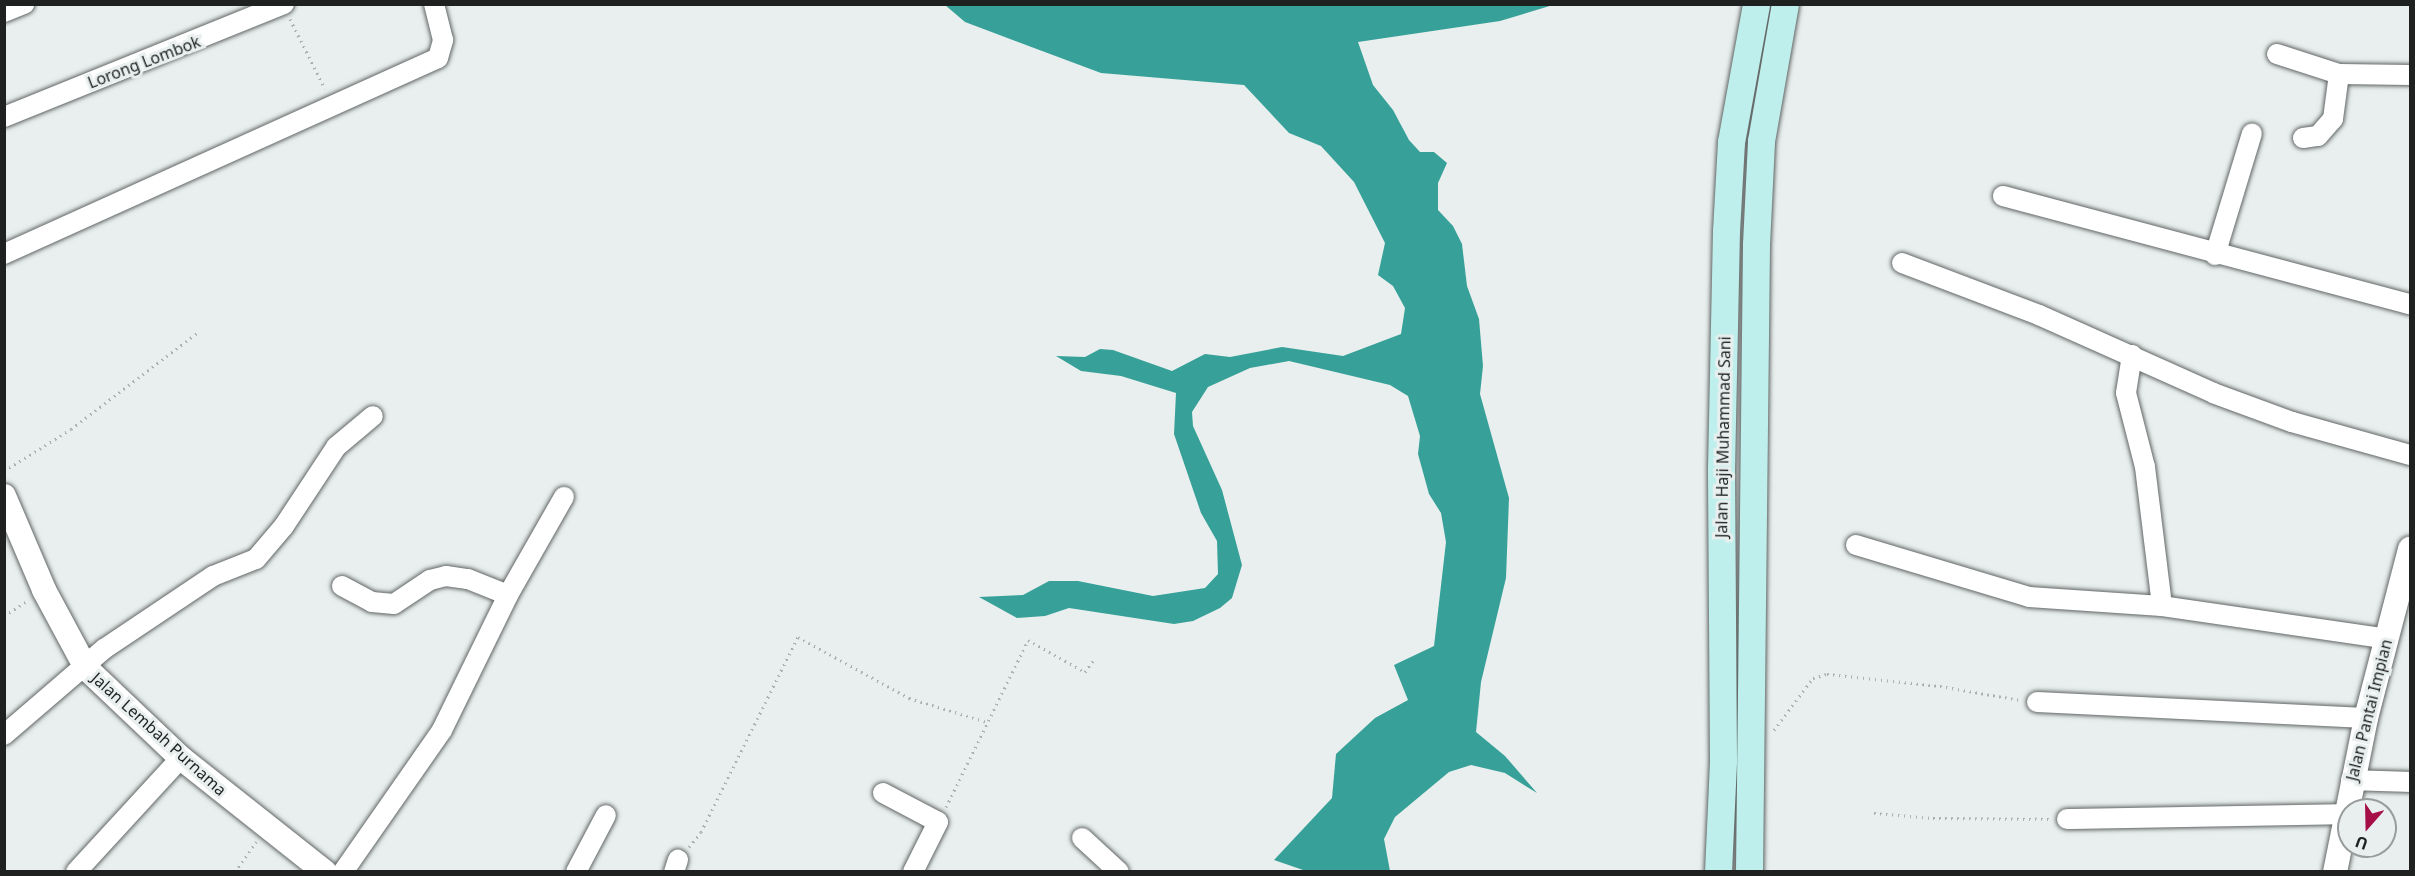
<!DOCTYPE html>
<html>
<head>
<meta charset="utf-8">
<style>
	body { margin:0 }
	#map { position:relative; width:2415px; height:876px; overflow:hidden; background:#e8efee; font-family:"Noto Sans",sans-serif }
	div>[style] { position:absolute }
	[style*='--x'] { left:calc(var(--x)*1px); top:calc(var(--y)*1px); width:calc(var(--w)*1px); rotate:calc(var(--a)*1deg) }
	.water>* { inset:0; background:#37a199 }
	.path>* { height:3px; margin-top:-1.5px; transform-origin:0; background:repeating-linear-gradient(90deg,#acb1b0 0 1.5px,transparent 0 6px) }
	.roads { filter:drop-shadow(0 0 2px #616665) drop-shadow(0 0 2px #616665) }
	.minor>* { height:20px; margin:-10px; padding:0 10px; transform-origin:10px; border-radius:10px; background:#fff }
	.tertiary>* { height:24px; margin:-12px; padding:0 12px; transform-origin:12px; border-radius:12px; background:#fff }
	.secondary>* { height:27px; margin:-13.5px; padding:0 13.5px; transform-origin:13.5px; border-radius:13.5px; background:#bfefec }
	span { translate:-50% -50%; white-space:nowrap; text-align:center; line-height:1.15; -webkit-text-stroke:6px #e8efee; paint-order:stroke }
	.street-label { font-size:16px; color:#1f2121 }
	.frame { position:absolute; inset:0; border:6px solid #1f2121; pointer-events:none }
	.north { position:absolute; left:2337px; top:798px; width:60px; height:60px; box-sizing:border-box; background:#e8efee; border:2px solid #989d9c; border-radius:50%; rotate:200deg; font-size:16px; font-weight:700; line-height:24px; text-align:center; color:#1f2121 }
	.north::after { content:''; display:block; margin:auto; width:21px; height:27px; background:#a50e46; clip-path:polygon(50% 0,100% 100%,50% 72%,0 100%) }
</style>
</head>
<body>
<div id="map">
	<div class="water">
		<i style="clip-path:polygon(945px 5px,1553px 5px,1500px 21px,1358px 42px,1373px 85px,1393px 110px,1409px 140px,1420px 152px,1434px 152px,1447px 163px,1438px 183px,1438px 210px,1453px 226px,1462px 244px,1467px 286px,1479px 319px,1483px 366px,1480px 394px,1509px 498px,1506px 578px,1481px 682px,1476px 732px,1505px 756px,1537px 793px,1505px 773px,1471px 765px,1449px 772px,1395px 817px,1384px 839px,1390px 871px,1306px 871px,1274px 860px,1332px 798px,1336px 754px,1375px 718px,1408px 700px,1394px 665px,1434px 646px,1446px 542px,1441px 513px,1429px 494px,1418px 454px,1420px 436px,1408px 396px,1390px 385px,1289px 361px,1250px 368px,1208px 387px,1192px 412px,1193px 426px,1222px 490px,1242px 565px,1232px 598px,1220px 608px,1193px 621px,1174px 624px,1069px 608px,1045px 616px,1017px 618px,979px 597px,1023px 595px,1049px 581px,1078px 581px,1153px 596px,1205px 588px,1218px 574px,1217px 541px,1201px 513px,1174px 434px,1176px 393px,1121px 376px,1081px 371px,1056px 356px,1085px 357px,1100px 349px,1113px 350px,1172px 371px,1205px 354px,1230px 357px,1282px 347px,1343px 356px,1401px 334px,1405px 308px,1393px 286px,1378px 275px,1385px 243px,1354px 182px,1321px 146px,1289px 133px,1244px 85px,1101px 73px,965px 22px)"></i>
	</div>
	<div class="path">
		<i style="--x:290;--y:19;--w:78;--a:63.4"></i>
		<i style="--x:4;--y:471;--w:79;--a:-32.1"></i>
		<i style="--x:71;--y:429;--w:158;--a:-37.3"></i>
		<i style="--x:4;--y:616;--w:27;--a:-33"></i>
		<i style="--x:1774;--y:730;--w:65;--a:-53.1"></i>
		<i style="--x:1813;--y:678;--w:15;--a:-16"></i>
		<i style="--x:1827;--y:674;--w:114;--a:6.1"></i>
		<i style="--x:1940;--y:686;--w:81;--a:9.9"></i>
		<i style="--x:946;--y:807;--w:186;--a:-63.8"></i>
		<i style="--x:1028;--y:640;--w:65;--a:29.3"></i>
		<i style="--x:1085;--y:672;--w:14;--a:-54"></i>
		<i style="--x:1874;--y:813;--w:59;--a:4.8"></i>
		<i style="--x:1933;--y:818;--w:117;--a:0.5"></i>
		<i style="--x:689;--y:847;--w:19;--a:-51"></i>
		<i style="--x:701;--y:832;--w:218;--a:-63.6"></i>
		<i style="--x:798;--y:637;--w:127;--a:28.8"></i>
		<i style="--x:909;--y:698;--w:82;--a:17.1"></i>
		<i style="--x:235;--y:872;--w:37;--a:-55"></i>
	</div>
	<div class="roads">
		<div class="minor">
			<i style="--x:4;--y:12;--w:22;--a:-22"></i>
			<i style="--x:2277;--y:54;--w:65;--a:17.9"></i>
			<i style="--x:2339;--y:74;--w:71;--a:0.8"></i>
			<i style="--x:4;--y:117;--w:302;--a:-22"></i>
			<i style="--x:2303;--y:138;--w:15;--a:-8"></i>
			<i style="--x:2318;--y:136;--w:23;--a:-49"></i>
			<i style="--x:2333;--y:119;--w:45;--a:-82.4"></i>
			<i style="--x:2003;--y:196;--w:421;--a:14.9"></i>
			<i style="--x:4;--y:254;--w:476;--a:-24.3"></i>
			<i style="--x:438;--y:58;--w:19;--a:-74"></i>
			<i style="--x:443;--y:40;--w:37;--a:-104"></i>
			<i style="--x:2215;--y:255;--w:127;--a:-73.1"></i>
			<i style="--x:1902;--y:263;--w:147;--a:20.8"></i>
			<i style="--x:2039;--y:315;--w:191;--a:24.1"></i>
			<i style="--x:2213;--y:393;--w:84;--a:20.2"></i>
			<i style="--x:2292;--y:422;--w:123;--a:15.6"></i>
			<i style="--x:2132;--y:355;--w:38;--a:99"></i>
			<i style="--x:2126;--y:393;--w:76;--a:75.6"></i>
			<i style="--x:2145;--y:467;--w:140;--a:83"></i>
			<i style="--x:1856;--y:545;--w:181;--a:16.7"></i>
			<i style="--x:2029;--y:597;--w:133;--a:3.9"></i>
			<i style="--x:2162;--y:606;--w:227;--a:8.3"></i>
			<i style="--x:342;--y:586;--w:34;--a:28"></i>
			<i style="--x:372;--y:602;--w:22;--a:5"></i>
			<i style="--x:394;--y:604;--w:43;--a:-33.7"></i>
			<i style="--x:430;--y:580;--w:16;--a:-14"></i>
			<i style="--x:446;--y:576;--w:22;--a:8"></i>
			<i style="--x:468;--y:579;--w:43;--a:21.8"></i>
			<i style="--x:2037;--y:702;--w:329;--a:2.8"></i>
			<i style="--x:4;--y:735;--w:132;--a:-40.7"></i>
			<i style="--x:104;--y:649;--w:131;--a:-33.8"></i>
			<i style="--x:213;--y:576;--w:46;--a:-21.6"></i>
			<i style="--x:256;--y:559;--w:43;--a:-49.7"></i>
			<i style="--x:284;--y:526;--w:95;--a:-56.6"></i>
			<i style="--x:336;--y:447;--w:48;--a:-40"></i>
			<i style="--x:2351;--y:780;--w:59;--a:1.9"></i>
			<i style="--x:883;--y:793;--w:62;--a:27.8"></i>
			<i style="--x:938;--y:822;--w:56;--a:116.6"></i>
			<i style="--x:2067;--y:819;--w:277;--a:-1"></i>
			<i style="--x:1082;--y:838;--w:50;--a:42.6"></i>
			<i style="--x:76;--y:872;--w:155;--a:-47.4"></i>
			<i style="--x:343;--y:872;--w:173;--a:-55.1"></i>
			<i style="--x:442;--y:730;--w:150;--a:-63.9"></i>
			<i style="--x:508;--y:595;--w:113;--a:-60.3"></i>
			<i style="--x:576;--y:872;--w:64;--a:-62.2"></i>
			<i style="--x:674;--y:872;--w:13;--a:-72"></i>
		</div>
		<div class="tertiary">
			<i style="--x:4;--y:496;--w:102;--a:66.9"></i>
			<i style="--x:44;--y:590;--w:89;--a:61.7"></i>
			<i style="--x:86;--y:668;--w:131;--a:43.5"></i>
			<i style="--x:181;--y:758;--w:184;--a:38.4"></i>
			<i style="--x:2335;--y:872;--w:157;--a:-78.6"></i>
			<i style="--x:2366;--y:718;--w:175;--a:-75.4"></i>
		</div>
		<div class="secondary">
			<i style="--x:1718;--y:872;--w:112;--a:-87.4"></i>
			<i style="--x:1723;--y:760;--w:291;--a:-90.4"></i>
			<i style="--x:1721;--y:469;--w:238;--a:-88.8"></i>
			<i style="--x:1726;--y:231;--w:89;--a:-86.8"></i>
			<i style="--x:1731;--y:142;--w:140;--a:-79.7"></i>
			<i style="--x:1749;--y:872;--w:628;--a:-89.36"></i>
			<i style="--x:1756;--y:244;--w:103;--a:-87.2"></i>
			<i style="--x:1761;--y:141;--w:139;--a:-80.1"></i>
		</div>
	</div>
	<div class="street-label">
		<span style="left:144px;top:62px;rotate:-21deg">Lorong Lombok</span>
		<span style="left:1723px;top:437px;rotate:-89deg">Jalan Haji Muhammad Sani</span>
		<span style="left:2369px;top:710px;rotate:-76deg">Jalan Pantai Impian</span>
		<span style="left:159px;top:734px;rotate:42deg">Jalan Lembah Purnama</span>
	</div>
	<div class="frame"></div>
	<div class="north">U</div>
</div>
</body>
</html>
